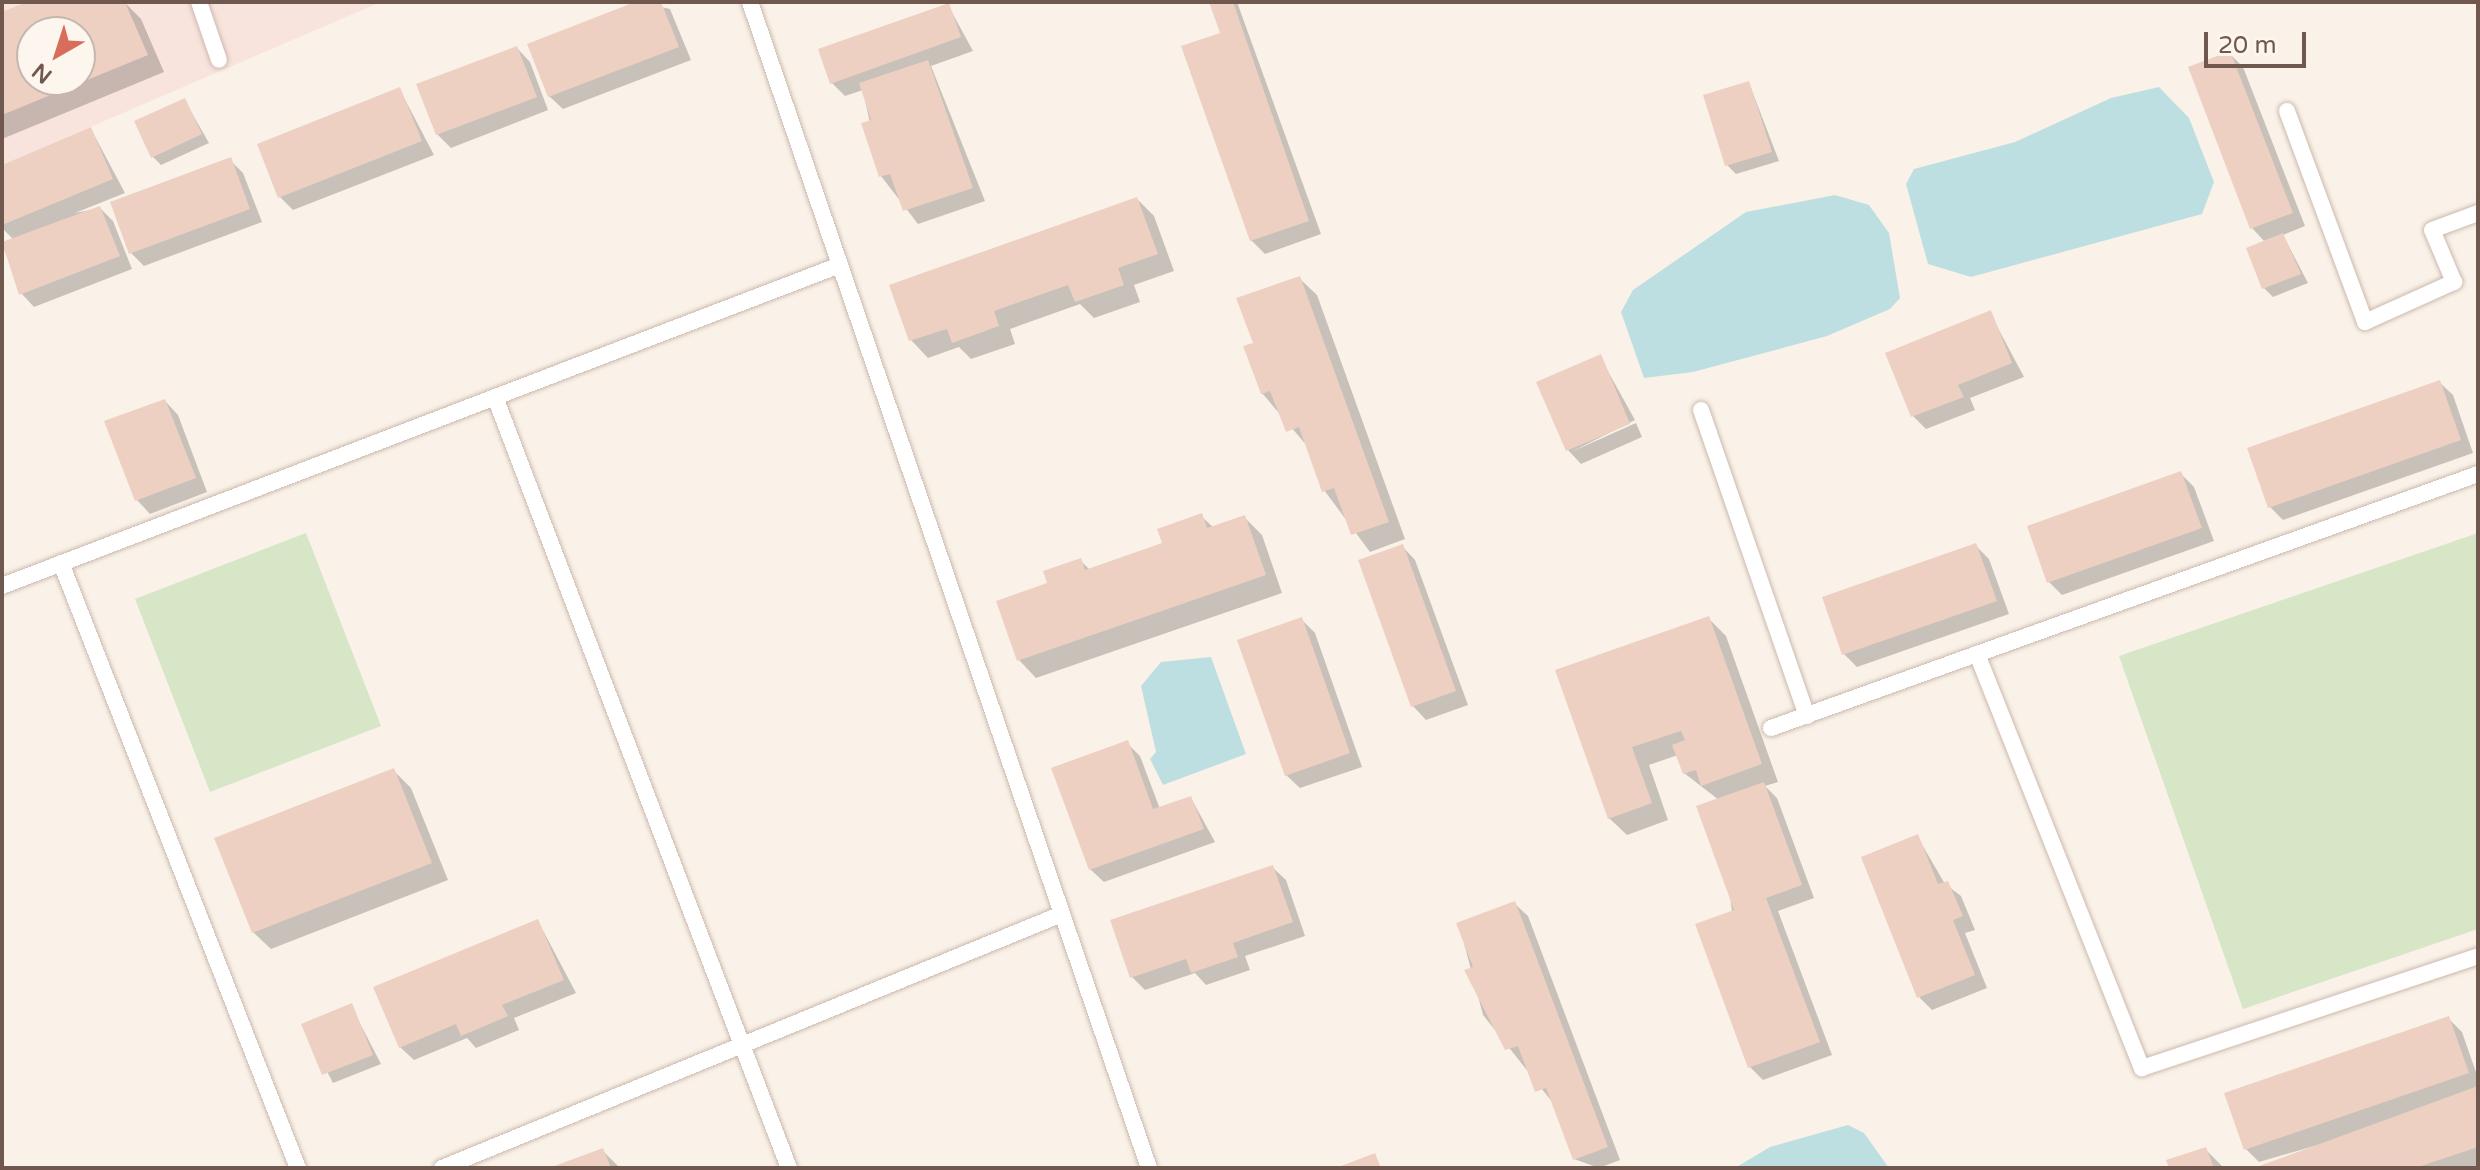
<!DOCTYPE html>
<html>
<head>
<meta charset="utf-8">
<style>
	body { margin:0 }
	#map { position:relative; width:2480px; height:1170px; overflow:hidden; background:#faf2e8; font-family:"Varela Round",sans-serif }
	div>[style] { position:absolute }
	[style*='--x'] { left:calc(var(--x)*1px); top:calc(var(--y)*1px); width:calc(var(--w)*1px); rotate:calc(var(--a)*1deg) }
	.commercial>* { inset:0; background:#f9e3dd }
	.green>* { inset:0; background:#d6e6c7 }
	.water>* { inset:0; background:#bedfe2 }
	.shadow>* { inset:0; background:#0003 }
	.building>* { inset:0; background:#edd0c2 }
	.roads { filter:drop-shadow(0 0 2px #cbb9af) drop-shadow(0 0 2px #cbb9af) }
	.lane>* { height:16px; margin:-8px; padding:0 8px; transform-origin:8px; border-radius:8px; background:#fff }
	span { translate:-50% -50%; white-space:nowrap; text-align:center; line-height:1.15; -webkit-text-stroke:6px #fdf6ee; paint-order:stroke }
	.frame { position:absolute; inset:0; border:4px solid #71584e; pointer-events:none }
	.north { position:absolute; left:16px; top:16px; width:80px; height:80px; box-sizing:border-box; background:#fdf6ee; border:2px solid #c5b7ae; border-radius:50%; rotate:219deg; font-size:22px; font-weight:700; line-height:32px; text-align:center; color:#71584e }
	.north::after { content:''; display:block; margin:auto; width:28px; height:36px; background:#d76d5a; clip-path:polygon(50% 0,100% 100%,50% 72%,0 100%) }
	.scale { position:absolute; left:2204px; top:32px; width:102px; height:36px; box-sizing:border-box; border:4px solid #71584e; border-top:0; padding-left:10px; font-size:24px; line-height:28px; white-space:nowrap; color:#71584e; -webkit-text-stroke:6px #fdf6ee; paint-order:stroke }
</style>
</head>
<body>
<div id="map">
	<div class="commercial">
		<i style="clip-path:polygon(evenodd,2px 2px,381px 2px,2px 165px,2px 2px,32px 32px,80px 32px,80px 80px,32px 80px,32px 32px)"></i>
	</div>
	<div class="green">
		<i style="clip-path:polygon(306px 533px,381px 726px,210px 792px,135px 599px)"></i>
		<i style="clip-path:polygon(2478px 533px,2478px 929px,2243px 1009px,2119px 656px)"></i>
	</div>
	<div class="water">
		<i style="clip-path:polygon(2159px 87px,2189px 118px,2214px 182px,2202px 214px,1971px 277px,1928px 264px,1906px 184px,1914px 169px,2015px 142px,2111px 98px)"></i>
		<i style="clip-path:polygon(1835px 195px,1869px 205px,1889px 233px,1900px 298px,1890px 309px,1827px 336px,1693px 372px,1644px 378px,1621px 312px,1633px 290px,1746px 212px)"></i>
		<i style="clip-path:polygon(1211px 657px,1246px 754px,1163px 785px,1150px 759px,1156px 752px,1141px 686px,1161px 662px)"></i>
		<i style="clip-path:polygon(1848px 1125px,1864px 1133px,1889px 1168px,1735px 1168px,1770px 1147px)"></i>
	</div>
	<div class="shadow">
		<i style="clip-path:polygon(evenodd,33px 2px,124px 2px,141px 19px,164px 72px,2px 139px,2px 15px,33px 2px,32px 32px,80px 32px,80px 80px,32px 80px,32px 32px)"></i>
		<i style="clip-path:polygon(640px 2px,670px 9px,691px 60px,563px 109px,549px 96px)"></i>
		<i style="clip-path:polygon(1211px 2px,1237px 2px,1321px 234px,1265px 254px,1251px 240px,1224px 33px)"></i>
		<i style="clip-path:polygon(948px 5px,973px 51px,931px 66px,985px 201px,918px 224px,881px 176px,863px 90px,845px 96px,832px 83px)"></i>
		<i style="clip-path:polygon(517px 48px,530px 62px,548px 110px,451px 148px,437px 134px)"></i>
		<i style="clip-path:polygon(2229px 53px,2243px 67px,2305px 226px,2283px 235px,2308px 283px,2273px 297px,2264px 288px,2265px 242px,2252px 228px)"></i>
		<i style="clip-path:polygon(1749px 83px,1779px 161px,1736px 174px,1727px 165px)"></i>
		<i style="clip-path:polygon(400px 90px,434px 155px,293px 210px,280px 197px)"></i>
		<i style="clip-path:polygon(185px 101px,209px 143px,161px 165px,152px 156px)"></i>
		<i style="clip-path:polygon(91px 129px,125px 193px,75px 213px,100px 208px,113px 221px,132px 269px,34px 307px,21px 293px,2px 244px,14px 240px,2px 228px,2px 167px)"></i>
		<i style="clip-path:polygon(230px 160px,243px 173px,262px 222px,144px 266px,131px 253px)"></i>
		<i style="clip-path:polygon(1137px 199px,1154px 216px,1174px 271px,1134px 285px,1140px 302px,1094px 318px,1080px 304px,1010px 329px,1015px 344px,971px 359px,959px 347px,928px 358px,911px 340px)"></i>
		<i style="clip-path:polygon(1299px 278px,1317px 295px,1405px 539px,1370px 552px,1324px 490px,1308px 447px,1262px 393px)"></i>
		<i style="clip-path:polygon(1990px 313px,2024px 377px,1970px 398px,1975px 410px,1926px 429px,1913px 416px)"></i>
		<i style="clip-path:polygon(1600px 357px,1635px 420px,1571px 452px,1636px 423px,1642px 437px,1581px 464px,1568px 450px,1539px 383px)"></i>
		<i style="clip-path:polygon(2439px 382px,2453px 395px,2473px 453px,2283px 520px,2270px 507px)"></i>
		<i style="clip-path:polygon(165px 401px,178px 415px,207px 492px,150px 514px,137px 500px)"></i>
		<i style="clip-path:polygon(2181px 474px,2194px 487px,2214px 541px,2062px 595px,2049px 582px)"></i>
		<i style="clip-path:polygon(1201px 516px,1214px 528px,1244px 517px,1262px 535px,1282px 593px,1036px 678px,1019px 660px,1050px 584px,1080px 560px,1090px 570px,1164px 545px)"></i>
		<i style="clip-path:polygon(1402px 546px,1415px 560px,1468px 705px,1426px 720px,1413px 706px,1361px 561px)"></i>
		<i style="clip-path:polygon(1976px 546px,1989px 559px,2009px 614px,1857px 667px,1844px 654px)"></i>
		<i style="clip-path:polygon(1708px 618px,1726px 636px,1778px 782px,1765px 786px,1777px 798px,1814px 898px,1778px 911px,1832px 1055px,1763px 1080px,1750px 1067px,1719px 800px,1684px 773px,1678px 755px,1649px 765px,1668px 820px,1627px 835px,1609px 818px,1557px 671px)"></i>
		<i style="clip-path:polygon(1302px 620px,1315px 633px,1362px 767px,1300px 788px,1286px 775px)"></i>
		<i style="clip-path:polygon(1127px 743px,1140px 756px,1160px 809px,1191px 798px,1215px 842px,1104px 882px,1090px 869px)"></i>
		<i style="clip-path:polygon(393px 770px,411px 788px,448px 880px,271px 949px,253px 932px)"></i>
		<i style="clip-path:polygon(1917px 836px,1945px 884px,1961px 896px,1975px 930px,1965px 933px,1987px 988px,1932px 1010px,1919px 997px)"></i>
		<i style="clip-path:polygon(1272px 867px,1286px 880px,1305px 936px,1245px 956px,1250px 970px,1206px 985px,1195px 973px,1145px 990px,1132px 977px)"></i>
		<i style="clip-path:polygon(1514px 903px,1528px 916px,1620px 1160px,1599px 1168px,1574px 1159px,1553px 1103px,1483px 1015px,1459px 924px)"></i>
		<i style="clip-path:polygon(538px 921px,576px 993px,514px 1018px,519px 1030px,476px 1048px,467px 1038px,414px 1060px,400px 1047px)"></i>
		<i style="clip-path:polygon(351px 1006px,381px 1064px,333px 1083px,303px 1025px)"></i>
		<i style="clip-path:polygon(2448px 1018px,2462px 1032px,2478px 1078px,2478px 1168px,2259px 1168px,2335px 1140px,2259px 1162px,2246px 1149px)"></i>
		<i style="clip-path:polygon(602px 1150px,620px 1168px,554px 1168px)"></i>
		<i style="clip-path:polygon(2206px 1150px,2224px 1168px,2171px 1168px)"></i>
	</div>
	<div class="building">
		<i style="clip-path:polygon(evenodd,27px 2px,125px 2px,148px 55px,2px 115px,2px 12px,27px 2px,32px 32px,80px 32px,80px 80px,32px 80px,32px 32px)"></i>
		<i style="clip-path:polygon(635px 2px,661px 2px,679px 47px,548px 97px,527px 44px)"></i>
		<i style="clip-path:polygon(1209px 2px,1233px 2px,1309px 221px,1250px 241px,1181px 46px,1220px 33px)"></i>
		<i style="clip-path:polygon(949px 3px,961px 37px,830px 84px,818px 49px)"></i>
		<i style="clip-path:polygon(517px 46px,537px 97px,436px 135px,416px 84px)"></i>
		<i style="clip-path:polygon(2230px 51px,2293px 213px,2250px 229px,2188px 67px)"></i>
		<i style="clip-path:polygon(928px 60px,973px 188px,903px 211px,890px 174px,879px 177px,861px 123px,871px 120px,859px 83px)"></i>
		<i style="clip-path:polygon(1749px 81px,1772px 152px,1725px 166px,1703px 95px)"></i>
		<i style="clip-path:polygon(400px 87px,422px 141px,278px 198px,257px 144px)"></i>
		<i style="clip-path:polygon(185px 98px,202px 134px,151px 158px,134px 121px)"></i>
		<i style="clip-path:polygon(91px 127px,113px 179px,2px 225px,2px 165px)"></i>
		<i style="clip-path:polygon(231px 157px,250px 209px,129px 254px,110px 202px)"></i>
		<i style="clip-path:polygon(1137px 197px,1158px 254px,1118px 268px,1124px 285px,1075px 302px,1068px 285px,994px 311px,999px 326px,952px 343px,947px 329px,909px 341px,889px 285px)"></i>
		<i style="clip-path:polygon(100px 206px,120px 256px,19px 295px,2px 242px)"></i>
		<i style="clip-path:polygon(2283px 233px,2301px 274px,2262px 289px,2246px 248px)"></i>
		<i style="clip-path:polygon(1300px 276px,1389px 522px,1351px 535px,1334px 488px,1322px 492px,1299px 427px,1286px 432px,1270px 391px,1261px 394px,1243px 346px,1253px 343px,1236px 298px)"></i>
		<i style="clip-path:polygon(1991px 310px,2012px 363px,1958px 385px,1964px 397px,1911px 417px,1885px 353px)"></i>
		<i style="clip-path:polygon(1601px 354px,1630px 424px,1566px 451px,1536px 382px)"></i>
		<i style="clip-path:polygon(2440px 380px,2461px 440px,2268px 508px,2247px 448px)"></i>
		<i style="clip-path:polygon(165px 399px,196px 478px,135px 501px,104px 421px)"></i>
		<i style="clip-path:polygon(2181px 471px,2202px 528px,2047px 583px,2027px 526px)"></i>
		<i style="clip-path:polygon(1202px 513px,1207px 528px,1245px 515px,1266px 575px,1017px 661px,996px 601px,1047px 583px,1043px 571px,1081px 558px,1085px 570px,1162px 543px,1157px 529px)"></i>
		<i style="clip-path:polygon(1976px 543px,1997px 601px,1842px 655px,1822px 597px)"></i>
		<i style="clip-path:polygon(1403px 544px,1456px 691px,1411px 707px,1358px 560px)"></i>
		<i style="clip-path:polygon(1709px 616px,1762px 764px,1701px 786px,1696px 770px,1683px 774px,1672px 745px,1685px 740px,1681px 731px,1632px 747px,1652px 803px,1608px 819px,1555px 670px)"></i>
		<i style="clip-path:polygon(1302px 617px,1350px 753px,1285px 776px,1237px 640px)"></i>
		<i style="clip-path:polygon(1128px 740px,1153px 809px,1191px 796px,1204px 829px,1089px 870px,1051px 768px)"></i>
		<i style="clip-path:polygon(394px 768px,432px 863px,252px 933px,214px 838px)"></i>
		<i style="clip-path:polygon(1764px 782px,1802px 885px,1766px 898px,1820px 1042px,1748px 1068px,1695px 924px,1734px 910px,1696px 806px)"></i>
		<i style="clip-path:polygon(1918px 834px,1938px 884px,1948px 881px,1963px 916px,1953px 920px,1975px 975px,1917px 998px,1861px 857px)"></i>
		<i style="clip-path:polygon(1273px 865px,1293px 922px,1233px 943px,1238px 957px,1191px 973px,1186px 959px,1130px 978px,1110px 920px)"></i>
		<i style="clip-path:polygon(1515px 901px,1608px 1147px,1573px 1160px,1546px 1088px,1535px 1092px,1518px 1046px,1505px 1050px,1464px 970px,1473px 967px,1456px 923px)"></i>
		<i style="clip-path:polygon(538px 919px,564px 980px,502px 1005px,508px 1016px,461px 1036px,456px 1024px,399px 1048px,373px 987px)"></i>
		<i style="clip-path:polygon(352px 1003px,373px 1055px,322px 1075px,301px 1024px)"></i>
		<i style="clip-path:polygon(2449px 1016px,2469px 1073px,2244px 1150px,2224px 1093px)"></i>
		<i style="clip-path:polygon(2478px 1086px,2478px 1147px,2415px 1168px,2254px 1168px)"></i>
		<i style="clip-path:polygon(2206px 1147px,2214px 1168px,2169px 1168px,2166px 1160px)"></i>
		<i style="clip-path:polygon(603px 1148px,611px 1168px,549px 1168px)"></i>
		<i style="clip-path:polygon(1375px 1153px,1381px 1168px,1336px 1168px)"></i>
	</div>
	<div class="roads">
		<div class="lane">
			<i style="--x:199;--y:2;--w:61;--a:71"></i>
			<i style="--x:750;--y:2;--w:1232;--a:71.11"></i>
			<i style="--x:2287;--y:111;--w:225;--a:69.7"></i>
			<i style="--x:2365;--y:322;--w:98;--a:-24.2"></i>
			<i style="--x:2454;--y:282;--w:56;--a:-112.9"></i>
			<i style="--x:2432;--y:230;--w:49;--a:-20.3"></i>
			<i style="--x:495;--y:397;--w:825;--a:69.13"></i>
			<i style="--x:1701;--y:410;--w:324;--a:70.9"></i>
			<i style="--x:61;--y:563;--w:650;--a:68.61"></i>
			<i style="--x:2;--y:586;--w:897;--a:-20.96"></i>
			<i style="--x:1977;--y:654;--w:446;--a:68.3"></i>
			<i style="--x:2142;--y:1068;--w:354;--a:-18.4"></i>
			<i style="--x:1771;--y:728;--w:751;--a:-19.76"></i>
			<i style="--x:442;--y:1168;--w:670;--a:-22.28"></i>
		</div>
	</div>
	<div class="frame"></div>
	<div class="north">N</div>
	<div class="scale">20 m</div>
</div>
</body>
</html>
